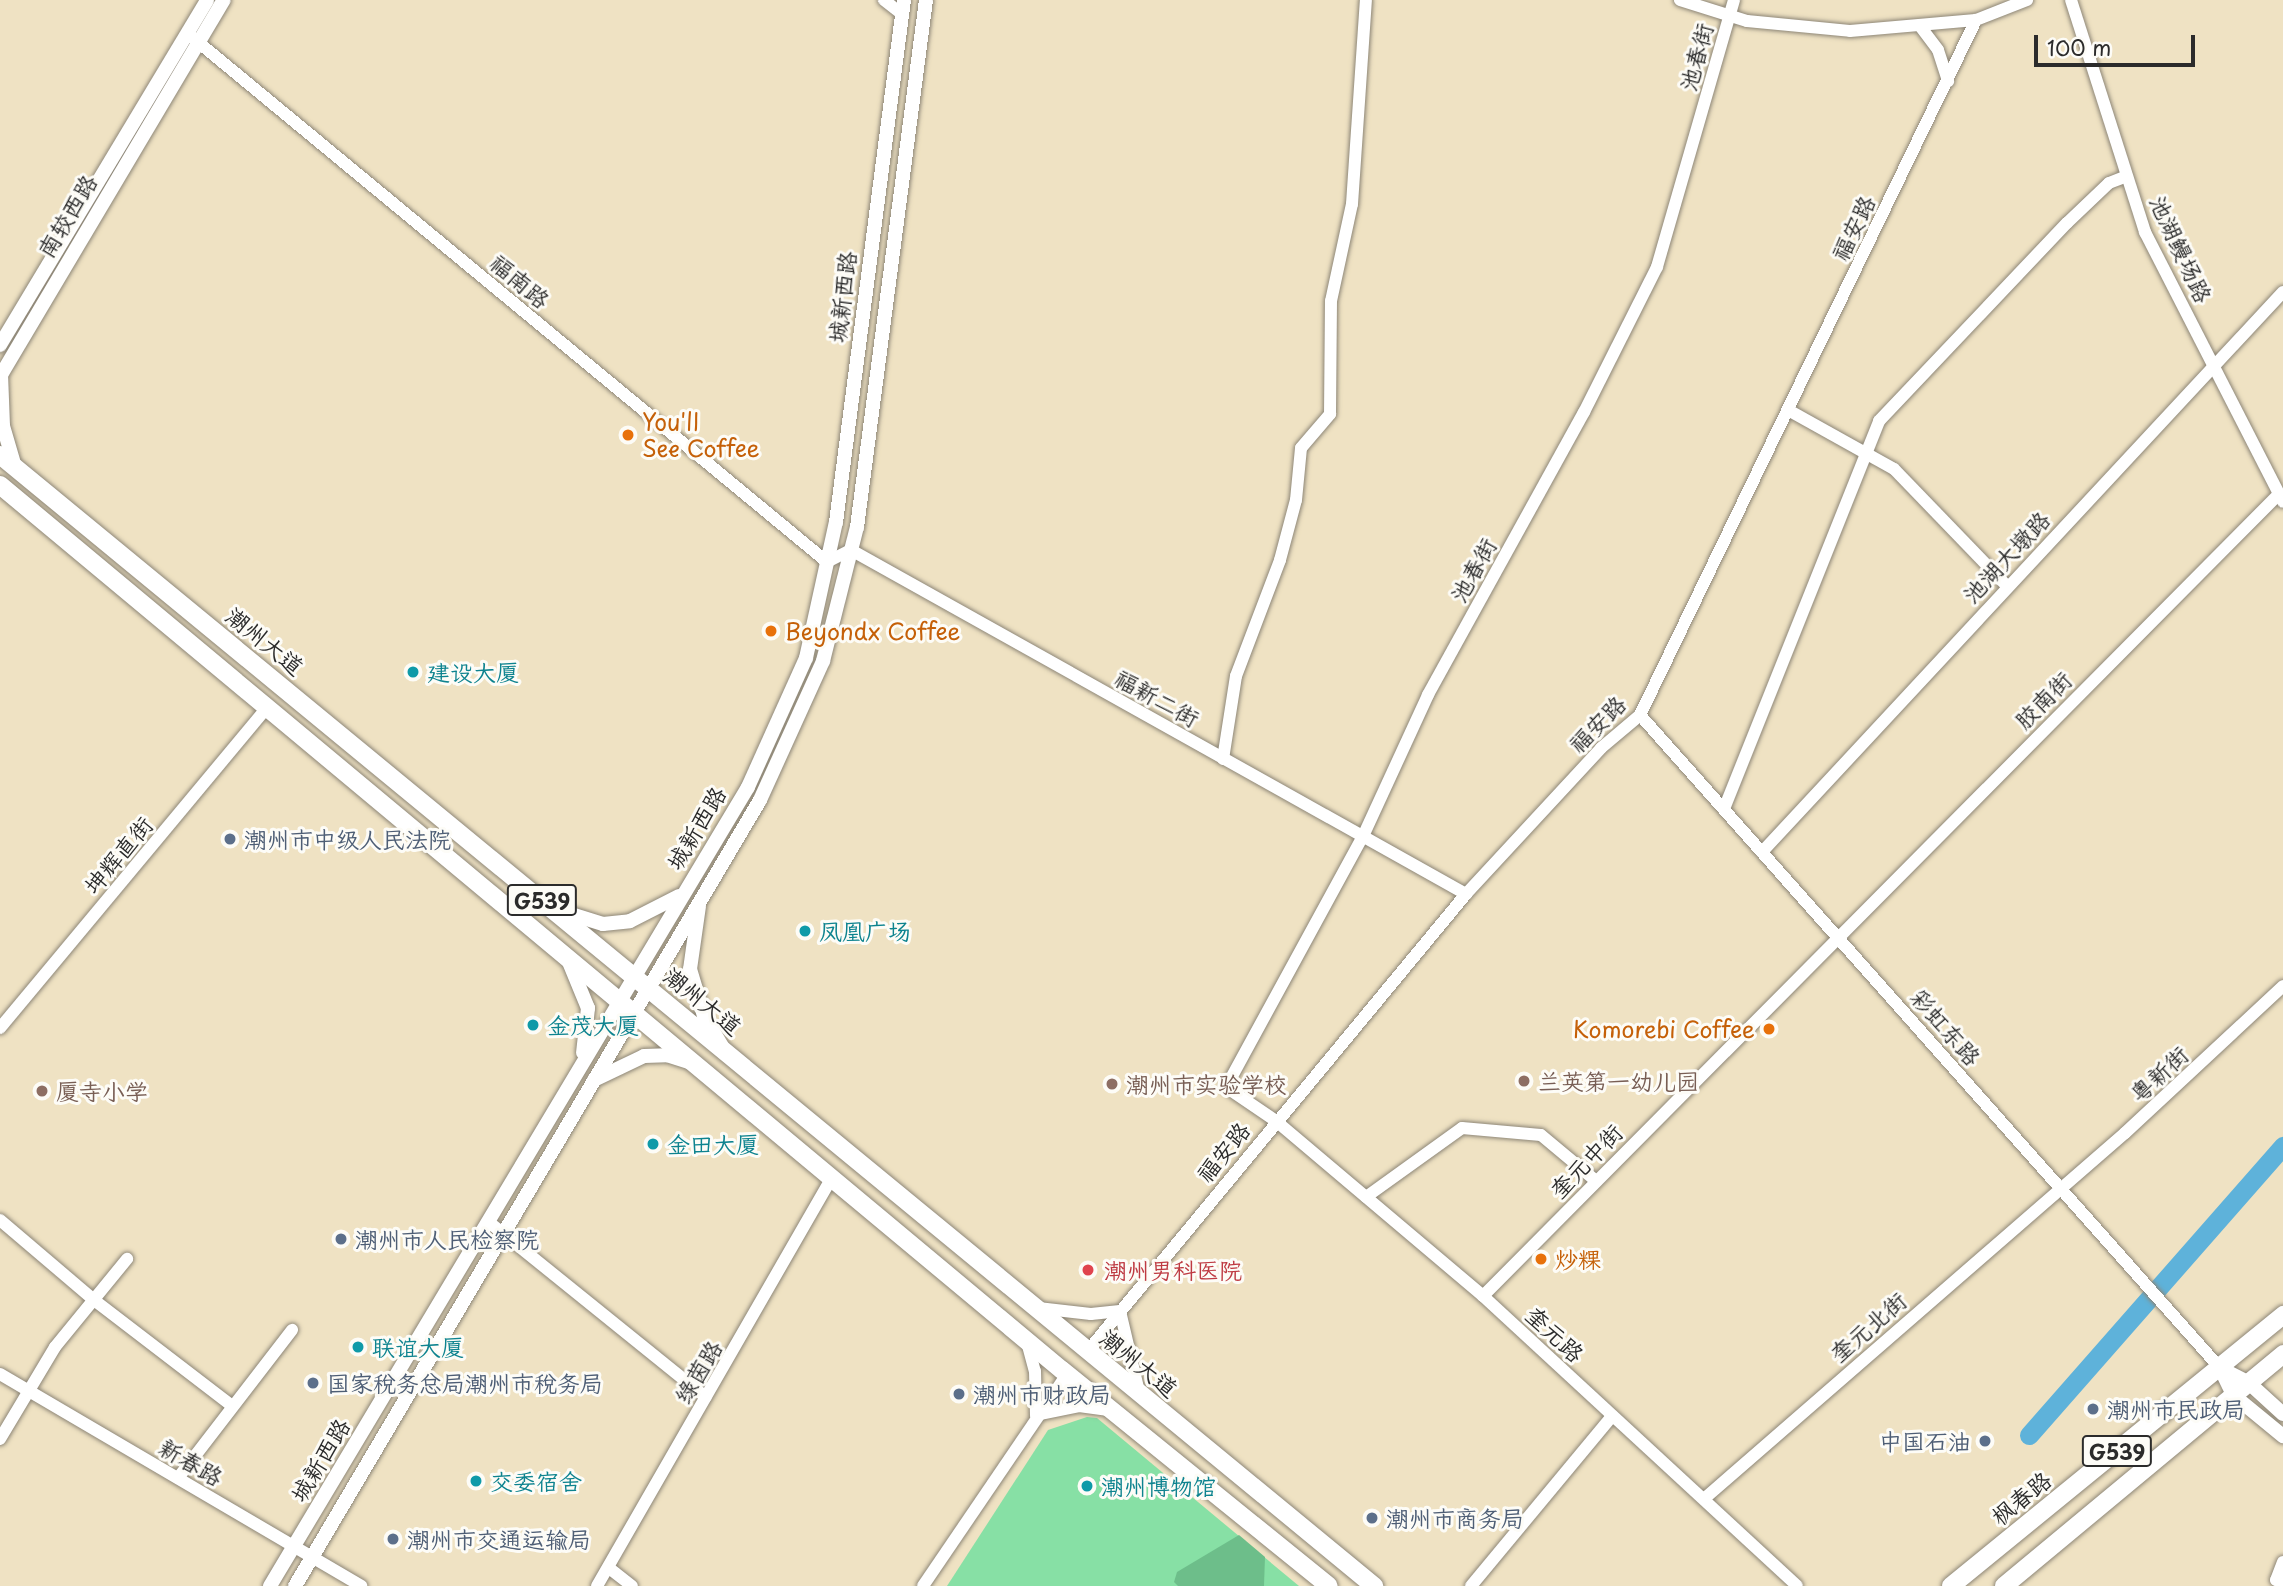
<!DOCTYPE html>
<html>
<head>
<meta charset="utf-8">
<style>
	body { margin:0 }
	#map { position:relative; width:2283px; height:1586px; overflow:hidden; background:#efe2c3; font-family:"Playpen Sans","LXGW WenKai TC",sans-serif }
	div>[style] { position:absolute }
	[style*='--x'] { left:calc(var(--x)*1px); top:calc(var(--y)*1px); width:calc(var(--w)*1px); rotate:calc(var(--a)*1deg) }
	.green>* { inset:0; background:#87e0a5 }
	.forest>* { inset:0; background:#6dbe8a }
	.river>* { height:19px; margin:-9.5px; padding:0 9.5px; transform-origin:9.5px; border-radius:9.5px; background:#5eb2da }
	.roads { filter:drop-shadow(0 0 2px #8d8677) drop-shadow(0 0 2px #8d8677) }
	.minor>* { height:12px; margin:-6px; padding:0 6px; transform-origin:6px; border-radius:6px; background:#fff }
	.major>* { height:14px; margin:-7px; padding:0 7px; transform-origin:7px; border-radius:7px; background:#fff }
	.highway>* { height:18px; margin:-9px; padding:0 9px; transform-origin:9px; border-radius:9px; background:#fff }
	.dots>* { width:19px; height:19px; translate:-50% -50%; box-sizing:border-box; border:4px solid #fdfcf7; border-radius:50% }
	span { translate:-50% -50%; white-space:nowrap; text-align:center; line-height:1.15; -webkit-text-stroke:6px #fdfcf7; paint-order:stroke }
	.shield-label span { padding:2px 5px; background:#fdfcf7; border:2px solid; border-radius:5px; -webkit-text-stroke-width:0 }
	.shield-label { font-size:21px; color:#2b2b2b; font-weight:700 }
	.street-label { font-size:23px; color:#2b2b2b }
	.food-label { font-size:23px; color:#c56008 }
	.left { translate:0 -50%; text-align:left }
	.right { translate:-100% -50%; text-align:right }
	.culture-label { font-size:23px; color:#0d838f }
	.service-label { font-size:23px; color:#4e5e75 }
	.education-label { font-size:23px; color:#785e54 }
	.health-label { font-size:23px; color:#be3a42 }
	.scale { position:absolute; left:2034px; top:35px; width:161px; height:32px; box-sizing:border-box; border:4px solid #2b2b2b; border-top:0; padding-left:9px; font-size:21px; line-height:24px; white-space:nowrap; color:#2b2b2b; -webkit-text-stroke:5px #fdfcf7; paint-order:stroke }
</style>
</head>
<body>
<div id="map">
	<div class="green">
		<i style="clip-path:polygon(1087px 1417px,1097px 1418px,1299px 1586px,947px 1586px,1048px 1430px)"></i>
	</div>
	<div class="forest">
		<i style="clip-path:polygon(1239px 1535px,1265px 1557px,1264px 1586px,1178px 1586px,1174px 1582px,1177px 1572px)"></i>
	</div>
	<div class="river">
		<i style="--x:2029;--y:1435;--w:385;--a:-48.7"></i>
	</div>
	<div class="roads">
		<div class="minor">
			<i style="--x:884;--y:0;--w:23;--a:38"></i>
			<i style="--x:1680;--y:0;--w:70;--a:17.4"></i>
			<i style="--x:1747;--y:21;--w:103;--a:5.5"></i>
			<i style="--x:1850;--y:31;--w:126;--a:-5"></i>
			<i style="--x:1976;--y:20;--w:55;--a:-21.4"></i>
			<i style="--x:1734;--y:0;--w:278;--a:106.1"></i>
			<i style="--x:1657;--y:267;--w:162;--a:116.7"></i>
			<i style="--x:1584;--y:412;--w:323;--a:118.9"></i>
			<i style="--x:1428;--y:695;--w:155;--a:114.7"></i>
			<i style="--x:1363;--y:836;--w:286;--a:118.6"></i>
			<i style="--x:1226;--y:1087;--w:60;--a:34.2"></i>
			<i style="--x:1276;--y:1121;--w:271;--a:40.2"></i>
			<i style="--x:1483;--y:1296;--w:427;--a:42.7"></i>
			<i style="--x:2071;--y:0;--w:244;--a:72.3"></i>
			<i style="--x:2145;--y:232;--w:303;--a:62.9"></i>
			<i style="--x:1920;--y:26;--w:30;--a:53"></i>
			<i style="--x:1938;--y:50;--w:33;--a:72"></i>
			<i style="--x:192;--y:37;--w:824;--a:39.58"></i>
			<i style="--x:827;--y:562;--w:27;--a:-27"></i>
			<i style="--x:851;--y:550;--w:705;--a:29.22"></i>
			<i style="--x:1788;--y:410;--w:121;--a:29.1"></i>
			<i style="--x:1894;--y:469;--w:163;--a:46"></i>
			<i style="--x:1640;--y:715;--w:873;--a:48.39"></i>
			<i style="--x:1223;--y:759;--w:84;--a:-81.1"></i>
			<i style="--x:1236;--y:676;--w:124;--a:-69.2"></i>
			<i style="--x:1280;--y:560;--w:62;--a:-75.1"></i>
			<i style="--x:1296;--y:500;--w:52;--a:-84.5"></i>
			<i style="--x:1301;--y:448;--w:45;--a:-49.5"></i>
			<i style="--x:1330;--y:414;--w:113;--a:-89.5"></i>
			<i style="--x:1331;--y:301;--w:99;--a:-77.8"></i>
			<i style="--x:1352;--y:204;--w:204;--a:-86.1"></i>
			<i style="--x:1724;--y:809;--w:418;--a:-68.2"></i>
			<i style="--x:1879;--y:421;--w:273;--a:-46.5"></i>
			<i style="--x:2067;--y:223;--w:58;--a:-43.6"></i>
			<i style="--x:2109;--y:183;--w:19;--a:-21"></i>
			<i style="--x:1762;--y:852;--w:765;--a:-47.07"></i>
			<i style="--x:0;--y:1028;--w:417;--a:-50.2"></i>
			<i style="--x:1366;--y:1197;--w:118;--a:-35.7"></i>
			<i style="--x:1462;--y:1128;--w:79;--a:5.1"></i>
			<i style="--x:1541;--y:1135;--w:72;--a:39.9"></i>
			<i style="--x:0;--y:1220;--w:123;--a:40.4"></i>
			<i style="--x:94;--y:1300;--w:173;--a:37.5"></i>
			<i style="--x:490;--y:1223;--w:277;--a:38.9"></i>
			<i style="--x:1483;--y:1296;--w:1130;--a:-45.22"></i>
			<i style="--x:1038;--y:1308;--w:53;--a:6.5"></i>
			<i style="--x:1091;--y:1314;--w:29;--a:-6"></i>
			<i style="--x:1120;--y:1311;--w:83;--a:76.8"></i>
			<i style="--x:1027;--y:1342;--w:30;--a:75"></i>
			<i style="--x:1035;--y:1371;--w:44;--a:88.7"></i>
			<i style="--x:1036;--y:1415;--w:44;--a:-11.8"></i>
			<i style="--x:1079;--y:1406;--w:28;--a:8"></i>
			<i style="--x:1087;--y:1352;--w:594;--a:-50.39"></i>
			<i style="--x:1466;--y:894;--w:199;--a:-47.2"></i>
			<i style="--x:1601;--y:748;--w:51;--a:-40.2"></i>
			<i style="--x:1640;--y:715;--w:772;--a:-64.2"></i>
			<i style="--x:0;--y:1374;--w:419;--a:30.4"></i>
			<i style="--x:0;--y:1439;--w:107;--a:-59.1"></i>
			<i style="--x:55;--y:1347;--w:114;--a:-50.7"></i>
			<i style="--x:178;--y:1478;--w:187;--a:-52.4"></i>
			<i style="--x:1705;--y:1498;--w:556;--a:-40.99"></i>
			<i style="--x:2125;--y:1133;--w:216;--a:-42.9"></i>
			<i style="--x:2283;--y:1562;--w:19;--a:111"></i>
			<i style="--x:2276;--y:1580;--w:8;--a:23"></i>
			<i style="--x:609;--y:1568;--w:29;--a:38"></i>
			<i style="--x:597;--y:1586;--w:471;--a:-60.1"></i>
			<i style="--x:923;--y:1586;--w:256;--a:-55.8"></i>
			<i style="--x:1471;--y:1586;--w:221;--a:-50.3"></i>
		</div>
		<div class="major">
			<i style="--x:0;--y:345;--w:402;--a:-59"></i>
			<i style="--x:15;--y:467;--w:43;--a:-106.3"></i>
			<i style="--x:3;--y:426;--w:51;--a:-92.2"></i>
			<i style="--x:1;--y:375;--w:436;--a:-59.3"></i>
			<i style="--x:699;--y:906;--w:64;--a:98.1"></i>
			<i style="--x:690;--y:969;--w:49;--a:73.4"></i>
			<i style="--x:704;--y:1016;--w:35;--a:59"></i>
			<i style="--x:558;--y:910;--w:47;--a:17.3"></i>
			<i style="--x:603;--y:924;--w:27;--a:-6"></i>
			<i style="--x:630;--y:921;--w:55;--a:-27"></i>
			<i style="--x:569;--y:962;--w:50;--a:67.6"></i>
			<i style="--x:588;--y:1008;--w:45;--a:96.3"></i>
			<i style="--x:594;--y:1080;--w:55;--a:-25.6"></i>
			<i style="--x:644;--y:1056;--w:23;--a:-2"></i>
			<i style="--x:667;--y:1055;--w:23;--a:18"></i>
			<i style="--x:2220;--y:1368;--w:30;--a:64"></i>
			<i style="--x:2233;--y:1395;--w:65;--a:39.4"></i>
			<i style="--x:2220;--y:1368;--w:33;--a:27"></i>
			<i style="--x:2249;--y:1383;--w:46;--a:42.4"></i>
			<i style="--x:270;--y:1586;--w:931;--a:-59.11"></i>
			<i style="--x:748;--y:787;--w:141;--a:-65.8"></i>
			<i style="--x:806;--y:658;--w:139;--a:-77.6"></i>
			<i style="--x:836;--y:522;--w:526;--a:-82.58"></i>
			<i style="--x:295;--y:1586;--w:913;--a:-59.39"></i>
			<i style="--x:760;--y:800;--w:153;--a:-65.6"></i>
			<i style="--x:823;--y:661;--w:138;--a:-75.8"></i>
			<i style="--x:857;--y:527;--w:531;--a:-82.54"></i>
		</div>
		<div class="highway">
			<i style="--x:0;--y:455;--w:1780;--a:39.46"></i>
			<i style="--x:0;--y:485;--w:1382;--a:39.81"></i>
			<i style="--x:1062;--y:1370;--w:343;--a:39"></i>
			<i style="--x:1951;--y:1586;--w:429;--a:-39.2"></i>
			<i style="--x:2004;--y:1586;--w:363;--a:-39.7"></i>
		</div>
	</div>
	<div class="dots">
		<i style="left:628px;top:435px;background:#e8710a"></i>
		<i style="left:771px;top:631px;background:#e8710a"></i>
		<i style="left:413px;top:672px;background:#0f9aa8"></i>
		<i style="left:230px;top:839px;background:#5c6f8a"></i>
		<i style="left:805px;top:931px;background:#0f9aa8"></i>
		<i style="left:533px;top:1025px;background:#0f9aa8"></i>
		<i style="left:1769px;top:1029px;background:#e8710a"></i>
		<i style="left:1524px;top:1081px;background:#8d6e63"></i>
		<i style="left:1112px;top:1084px;background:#8d6e63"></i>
		<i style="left:42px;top:1091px;background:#8d6e63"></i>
		<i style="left:653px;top:1144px;background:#0f9aa8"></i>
		<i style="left:341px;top:1239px;background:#5c6f8a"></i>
		<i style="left:1541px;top:1259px;background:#e8710a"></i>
		<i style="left:1088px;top:1270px;background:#e0444e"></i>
		<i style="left:358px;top:1347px;background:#0f9aa8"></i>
		<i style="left:313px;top:1383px;background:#5c6f8a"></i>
		<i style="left:959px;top:1394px;background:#5c6f8a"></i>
		<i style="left:2093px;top:1409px;background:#5c6f8a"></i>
		<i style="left:1985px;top:1441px;background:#5c6f8a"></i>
		<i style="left:476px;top:1481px;background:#0f9aa8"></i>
		<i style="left:1087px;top:1486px;background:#0f9aa8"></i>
		<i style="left:1372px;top:1518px;background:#5c6f8a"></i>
		<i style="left:393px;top:1539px;background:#5c6f8a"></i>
	</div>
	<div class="shield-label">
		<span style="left:542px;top:900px">G539</span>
		<span style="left:2117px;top:1451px">G539</span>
	</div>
	<div class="street-label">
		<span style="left:1696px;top:57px;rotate:-75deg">池春街</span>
		<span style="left:67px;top:216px;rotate:-59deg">南较西路</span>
		<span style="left:1853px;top:228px;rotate:-64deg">福安路</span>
		<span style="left:2181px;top:249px;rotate:65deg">池湖鳗场路</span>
		<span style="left:520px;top:281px;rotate:40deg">福南路</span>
		<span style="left:842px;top:297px;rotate:-83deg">城新西路</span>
		<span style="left:2006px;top:557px;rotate:-47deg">池湖大墩路</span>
		<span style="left:1473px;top:570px;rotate:-61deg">池春街</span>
		<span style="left:265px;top:641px;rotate:39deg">潮州大道</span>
		<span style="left:1157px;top:698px;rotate:29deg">福新二街</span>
		<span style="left:2043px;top:700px;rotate:-45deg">胶南街</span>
		<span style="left:1597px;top:724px;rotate:-45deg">福安路</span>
		<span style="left:696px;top:828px;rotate:-59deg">城新西路</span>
		<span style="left:118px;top:855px;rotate:-50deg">坤辉直街</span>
		<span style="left:703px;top:1001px;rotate:39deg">潮州大道</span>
		<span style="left:1946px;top:1027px;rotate:49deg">彩虹东路</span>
		<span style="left:2159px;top:1074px;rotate:-43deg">粤新街</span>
		<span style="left:1223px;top:1152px;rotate:-51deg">福安路</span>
		<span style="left:1586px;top:1161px;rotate:-46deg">奎元中街</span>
		<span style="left:1868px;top:1327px;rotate:-41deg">奎元北街</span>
		<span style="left:1555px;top:1334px;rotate:43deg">奎元路</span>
		<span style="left:1139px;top:1363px;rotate:39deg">潮州大道</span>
		<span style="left:698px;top:1372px;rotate:-59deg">绿茵路</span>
		<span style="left:320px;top:1460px;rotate:-59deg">城新西路</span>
		<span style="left:191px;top:1462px;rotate:30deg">新春路</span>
		<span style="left:2021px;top:1498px;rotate:-39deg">枫春路</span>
	</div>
	<div class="food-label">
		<span class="left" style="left:642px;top:435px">You'll<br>See Coffee</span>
		<span class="left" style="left:785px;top:631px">Beyondx Coffee</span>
		<span class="right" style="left:1755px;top:1029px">Komorebi Coffee</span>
		<span class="left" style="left:1555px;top:1259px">炒粿</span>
	</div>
	<div class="culture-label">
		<span class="left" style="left:427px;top:672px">建设大厦</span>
		<span class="left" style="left:819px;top:931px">凤凰广场</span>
		<span class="left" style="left:547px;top:1025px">金茂大厦</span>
		<span class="left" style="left:667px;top:1144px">金田大厦</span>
		<span class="left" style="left:372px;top:1347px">联谊大厦</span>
		<span class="left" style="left:490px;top:1481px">交委宿舍</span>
		<span class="left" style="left:1101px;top:1486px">潮州博物馆</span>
	</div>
	<div class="service-label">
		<span class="left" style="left:244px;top:839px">潮州市中级人民法院</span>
		<span class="left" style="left:355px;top:1239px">潮州市人民检察院</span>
		<span class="left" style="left:327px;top:1383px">国家税务总局潮州市税务局</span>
		<span class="left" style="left:973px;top:1394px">潮州市财政局</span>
		<span class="left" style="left:2107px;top:1409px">潮州市民政局</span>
		<span class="right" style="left:1971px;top:1441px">中国石油</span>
		<span class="left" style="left:1386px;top:1518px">潮州市商务局</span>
		<span class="left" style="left:407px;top:1539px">潮州市交通运输局</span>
	</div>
	<div class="education-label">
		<span class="left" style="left:1538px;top:1081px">兰英第一幼儿园</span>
		<span class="left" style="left:1126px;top:1084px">潮州市实验学校</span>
		<span class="left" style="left:56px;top:1091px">厦寺小学</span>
	</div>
	<div class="health-label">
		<span class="left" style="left:1104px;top:1270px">潮州男科医院</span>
	</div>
	<div class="scale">100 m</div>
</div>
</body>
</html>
